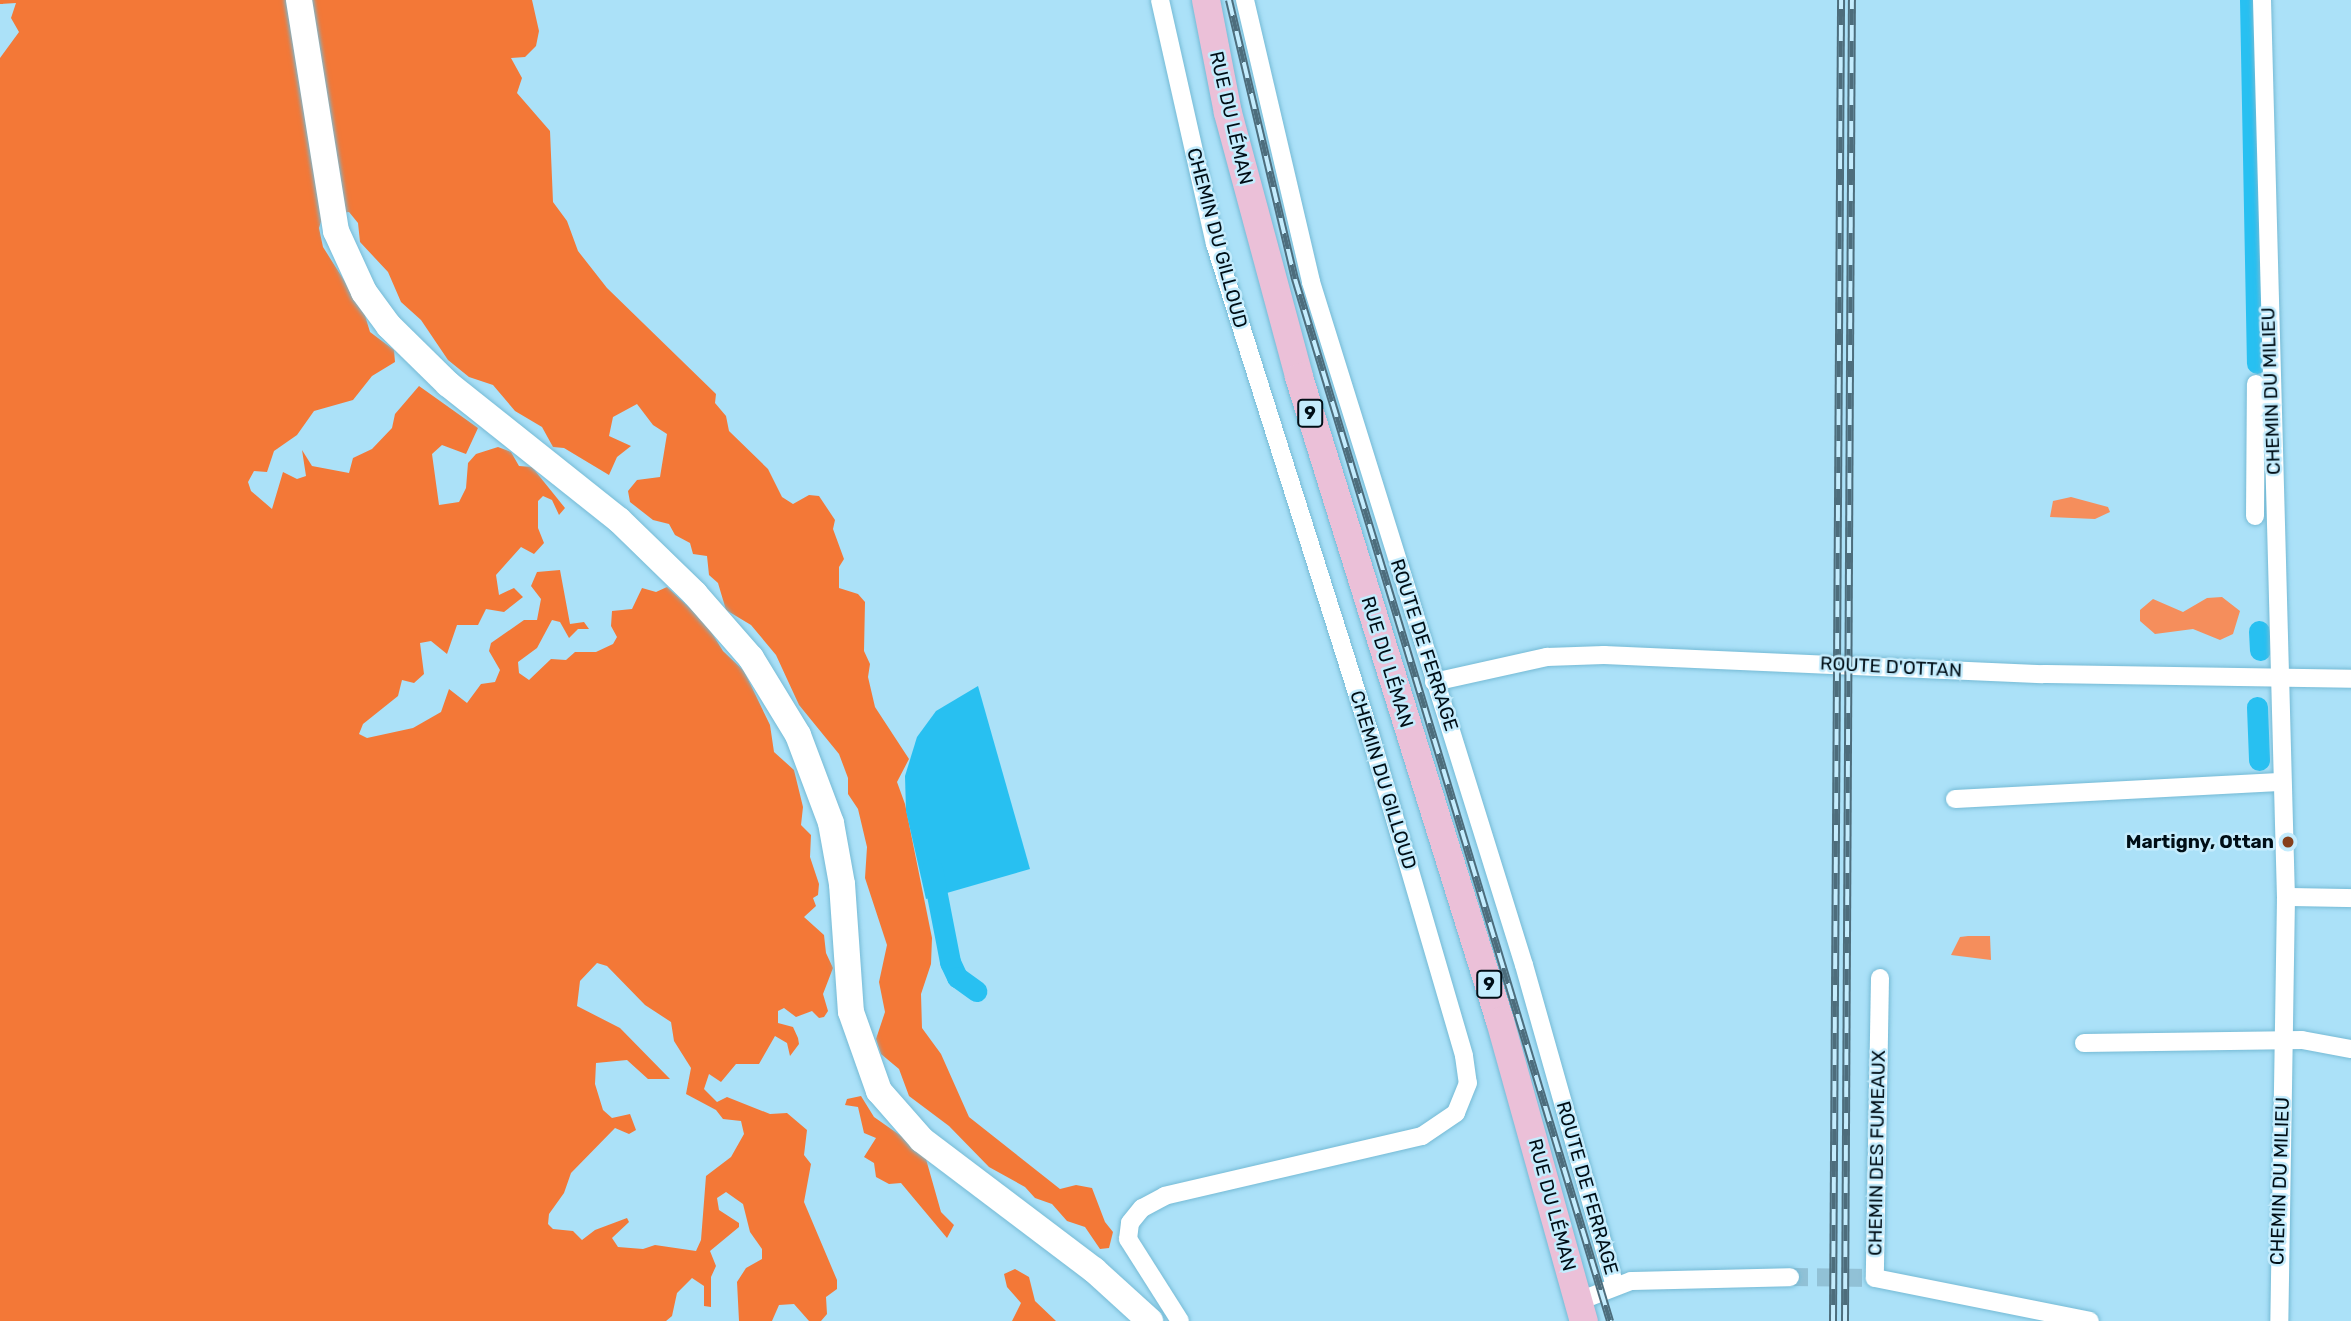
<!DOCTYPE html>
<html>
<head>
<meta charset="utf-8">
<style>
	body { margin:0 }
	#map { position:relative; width:2351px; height:1321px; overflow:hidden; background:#abe1f8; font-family:Rubik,sans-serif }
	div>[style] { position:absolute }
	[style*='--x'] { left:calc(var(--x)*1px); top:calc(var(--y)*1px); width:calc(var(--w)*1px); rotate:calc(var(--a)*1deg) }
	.green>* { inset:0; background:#f58e5c }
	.forest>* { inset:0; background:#f37837 }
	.water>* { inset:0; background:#28c0f1 }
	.canal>* { height:21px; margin:-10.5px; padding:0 10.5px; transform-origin:10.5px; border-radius:10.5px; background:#28c0f1 }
	.street-tunnel>* { height:18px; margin-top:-9px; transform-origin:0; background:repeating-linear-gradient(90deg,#91c1d6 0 18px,transparent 0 27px) }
	.roads { filter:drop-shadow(0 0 2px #75bad5) drop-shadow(0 0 2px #75bad5) }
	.street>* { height:18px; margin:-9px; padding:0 9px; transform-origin:9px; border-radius:9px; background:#fff }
	.secondary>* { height:26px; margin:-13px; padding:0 13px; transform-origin:13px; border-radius:13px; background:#fff }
	.primary>* { height:28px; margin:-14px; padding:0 14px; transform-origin:14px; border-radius:14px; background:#ebc0d8 }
	.rail>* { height:8px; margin-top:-4px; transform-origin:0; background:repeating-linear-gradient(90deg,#c4ecfd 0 16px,#4d6d7c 0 32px); box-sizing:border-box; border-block:2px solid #4d6d7c }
	.dots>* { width:19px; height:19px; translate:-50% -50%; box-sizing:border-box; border:4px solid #c4ecfd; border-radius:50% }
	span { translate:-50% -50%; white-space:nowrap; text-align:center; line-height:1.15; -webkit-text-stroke:5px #c4ecfd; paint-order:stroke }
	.shield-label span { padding:2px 5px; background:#c4ecfd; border:2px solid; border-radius:5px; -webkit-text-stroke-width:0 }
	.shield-label { font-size:18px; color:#000e16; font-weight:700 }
	.street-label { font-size:19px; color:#000e16 }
	.poi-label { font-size:19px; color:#000e16; font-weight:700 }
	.right { translate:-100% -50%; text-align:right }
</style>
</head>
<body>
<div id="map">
	<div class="green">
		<i style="clip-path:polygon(2071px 497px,2108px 507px,2110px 512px,2095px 519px,2050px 517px,2053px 501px)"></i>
		<i style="clip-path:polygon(2222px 597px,2240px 611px,2233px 634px,2220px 640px,2193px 629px,2155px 634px,2140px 621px,2140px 610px,2153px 599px,2183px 612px,2207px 598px)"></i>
		<i style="clip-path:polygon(1968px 936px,1990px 936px,1991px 960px,1951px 955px,1960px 937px)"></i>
	</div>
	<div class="forest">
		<i style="clip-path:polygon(evenodd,0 0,532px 0,539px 31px,536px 46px,525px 57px,511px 58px,522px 78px,517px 93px,550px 131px,553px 202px,567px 221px,578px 251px,607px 288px,716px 394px,715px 403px,726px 416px,729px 431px,768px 469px,782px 497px,793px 504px,809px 495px,819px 496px,835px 520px,833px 529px,844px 559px,839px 567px,839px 588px,858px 594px,865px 602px,864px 651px,870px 664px,868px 677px,875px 707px,909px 759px,897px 782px,905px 804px,932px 938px,931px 964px,921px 994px,922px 1028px,941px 1054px,969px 1117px,1060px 1189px,1076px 1185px,1092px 1188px,1105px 1222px,1113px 1232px,1109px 1248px,1100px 1249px,1085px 1227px,1067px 1221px,1052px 1204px,1035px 1198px,1025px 1187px,989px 1167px,949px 1126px,909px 1096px,899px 1069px,881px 1054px,876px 1039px,885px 1012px,879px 982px,887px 945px,865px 878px,867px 847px,858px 809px,848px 794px,848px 778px,839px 754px,799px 705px,776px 655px,751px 625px,726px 610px,718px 583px,709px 575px,707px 556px,693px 554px,690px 543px,675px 535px,669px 524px,653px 520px,630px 502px,628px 491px,637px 480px,660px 477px,667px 434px,653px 425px,637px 404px,613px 417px,609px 436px,631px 446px,617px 457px,609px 475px,564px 448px,553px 447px,542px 427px,515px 411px,493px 385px,469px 377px,448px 360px,421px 320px,401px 302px,388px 272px,360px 242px,358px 223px,349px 212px,323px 215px,319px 228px,323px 247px,364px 312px,370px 332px,394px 350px,395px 362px,372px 376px,353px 400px,314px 411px,297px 435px,274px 451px,267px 472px,254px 471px,248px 482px,251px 491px,272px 509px,283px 472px,297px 479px,306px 476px,302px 450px,312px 466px,349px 473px,353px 458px,372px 449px,392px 428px,395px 414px,419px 386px,478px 428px,466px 454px,442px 445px,432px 454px,439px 505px,459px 502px,466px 488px,468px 463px,476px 454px,498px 447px,511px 452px,519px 466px,532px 467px,565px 508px,559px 515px,552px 500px,543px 496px,538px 501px,538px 528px,544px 543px,534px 554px,521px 547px,496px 575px,499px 595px,514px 588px,523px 597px,504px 612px,486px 609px,478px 625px,457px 625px,447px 654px,431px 641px,420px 643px,424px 674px,414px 683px,402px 680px,398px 696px,363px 724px,359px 734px,367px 738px,413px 728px,441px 712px,449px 689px,467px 703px,481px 684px,495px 682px,500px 670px,489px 651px,491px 643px,524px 620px,537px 620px,541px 599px,531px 586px,537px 572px,560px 570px,570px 624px,584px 622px,589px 629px,578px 629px,569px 638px,560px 622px,552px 620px,537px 648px,518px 662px,519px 673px,529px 680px,551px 659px,566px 660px,575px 652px,596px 652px,613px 644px,617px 637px,611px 626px,612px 611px,632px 609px,642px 588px,656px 592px,667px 587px,705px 622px,723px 651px,744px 671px,770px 725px,774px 752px,794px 770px,803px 807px,801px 825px,811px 835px,810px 857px,819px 884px,818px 895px,813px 898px,816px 906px,804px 917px,824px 935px,826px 953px,833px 968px,823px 994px,828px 1011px,824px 1017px,819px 1018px,812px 1011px,796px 1017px,784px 1008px,778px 1011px,778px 1023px,793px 1027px,798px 1038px,799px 1044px,790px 1056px,787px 1043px,775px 1036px,759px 1064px,736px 1064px,721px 1082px,709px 1074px,704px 1089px,717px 1102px,727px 1097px,770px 1114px,787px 1113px,807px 1130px,804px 1155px,811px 1164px,804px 1202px,837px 1280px,837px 1289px,826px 1297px,827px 1314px,821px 1321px,809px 1321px,794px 1304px,779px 1305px,772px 1321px,739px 1321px,737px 1282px,746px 1268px,762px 1259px,762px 1249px,750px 1232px,743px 1204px,726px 1192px,717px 1198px,719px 1210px,739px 1223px,739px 1227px,710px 1251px,716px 1266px,711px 1277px,711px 1307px,704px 1306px,704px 1286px,692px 1278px,677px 1293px,672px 1316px,666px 1321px,0 1321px,0 58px,19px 32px,11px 18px,16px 3px,0 4px,0 0,597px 963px,607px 966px,645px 1005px,671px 1022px,674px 1041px,691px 1068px,686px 1094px,716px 1110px,723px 1119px,741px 1121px,744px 1134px,731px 1157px,706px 1176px,701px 1240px,696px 1251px,655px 1245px,643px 1249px,618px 1247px,612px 1238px,629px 1222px,627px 1218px,595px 1230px,582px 1240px,573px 1231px,553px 1229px,548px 1224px,549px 1214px,564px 1193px,571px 1173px,615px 1128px,629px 1134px,636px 1130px,630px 1114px,612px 1118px,603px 1110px,595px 1084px,596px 1063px,627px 1060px,648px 1079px,670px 1079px,620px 1028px,577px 1006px,580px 981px,597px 963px)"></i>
		<i style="clip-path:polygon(861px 1096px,874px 1117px,924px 1152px,941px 1212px,954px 1225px,947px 1238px,901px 1183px,889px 1184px,876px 1177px,874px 1163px,864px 1157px,876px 1138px,864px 1133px,858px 1107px,845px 1105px,847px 1099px)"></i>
		<i style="clip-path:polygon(1015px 1269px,1029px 1277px,1035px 1301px,1056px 1321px,1012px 1321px,1021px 1303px,1007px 1287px,1004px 1274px)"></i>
	</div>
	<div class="water">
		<i style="clip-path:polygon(978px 686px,1030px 869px,926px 899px,906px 811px,905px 776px,917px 737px,936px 711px)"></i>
	</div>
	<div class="canal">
		<i style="--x:2250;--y:0;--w:363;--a:88.9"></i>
		<i style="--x:2259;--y:631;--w:19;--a:87"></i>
		<i style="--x:2257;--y:707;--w:53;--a:87.8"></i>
		<i style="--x:932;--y:869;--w:95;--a:79"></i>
		<i style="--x:950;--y:962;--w:17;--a:65"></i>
		<i style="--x:957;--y:977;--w:24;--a:36"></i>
	</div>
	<div class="street-tunnel">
		<i style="--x:1790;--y:1277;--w:85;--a:0.7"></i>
	</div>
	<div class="roads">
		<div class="street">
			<i style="--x:1160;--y:0;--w:250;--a:77.3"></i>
			<i style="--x:1215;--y:244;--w:514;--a:72.45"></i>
			<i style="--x:1370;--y:734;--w:335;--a:73.7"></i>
			<i style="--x:1464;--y:1056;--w:27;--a:82"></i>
			<i style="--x:1468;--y:1083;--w:32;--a:112"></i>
			<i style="--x:1456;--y:1113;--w:41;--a:145.9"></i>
			<i style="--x:1422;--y:1136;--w:264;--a:166.9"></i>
			<i style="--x:1165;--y:1196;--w:26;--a:152"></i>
			<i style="--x:1142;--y:1208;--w:19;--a:129"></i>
			<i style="--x:1130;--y:1223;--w:16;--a:97"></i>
			<i style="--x:1128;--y:1239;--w:97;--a:57.6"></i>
			<i style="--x:1245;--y:0;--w:290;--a:76.8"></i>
			<i style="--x:1311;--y:282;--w:715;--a:72.68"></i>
			<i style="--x:1524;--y:965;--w:334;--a:74.2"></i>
			<i style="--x:2262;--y:0;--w:897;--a:88.47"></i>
			<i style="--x:2286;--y:897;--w:424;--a:90.9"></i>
			<i style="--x:2255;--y:516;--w:132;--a:-89.6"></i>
			<i style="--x:1434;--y:682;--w:116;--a:-12.5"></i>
			<i style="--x:1547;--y:657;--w:57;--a:-2"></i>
			<i style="--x:1604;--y:655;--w:439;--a:2.5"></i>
			<i style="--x:2043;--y:674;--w:308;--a:0.9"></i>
			<i style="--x:1955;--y:799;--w:325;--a:-3"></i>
			<i style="--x:2286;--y:897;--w:65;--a:0.9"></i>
			<i style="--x:1880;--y:978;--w:300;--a:91"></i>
			<i style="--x:1875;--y:1278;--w:219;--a:11.3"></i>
			<i style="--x:2084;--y:1043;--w:218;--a:-0.8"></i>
			<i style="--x:2302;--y:1040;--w:50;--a:10.4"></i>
			<i style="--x:1579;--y:1301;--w:56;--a:-21"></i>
			<i style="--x:1631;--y:1281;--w:159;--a:-1.4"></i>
		</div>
		<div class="secondary">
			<i style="--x:299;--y:0;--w:234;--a:80.9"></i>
			<i style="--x:336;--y:231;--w:67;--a:65.3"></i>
			<i style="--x:364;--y:292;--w:42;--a:53.7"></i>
			<i style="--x:389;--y:326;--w:83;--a:44.5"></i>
			<i style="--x:448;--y:384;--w:218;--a:38.5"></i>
			<i style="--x:619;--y:520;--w:106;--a:44.2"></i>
			<i style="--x:695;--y:594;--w:85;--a:48.8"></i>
			<i style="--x:751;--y:658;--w:90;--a:58.6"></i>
			<i style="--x:798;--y:735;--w:94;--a:69.4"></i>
			<i style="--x:831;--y:823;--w:62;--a:79.8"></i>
			<i style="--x:842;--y:884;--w:128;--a:86"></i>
			<i style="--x:851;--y:1012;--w:84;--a:70.5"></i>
			<i style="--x:879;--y:1091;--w:65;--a:48.7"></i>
			<i style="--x:922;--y:1140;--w:216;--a:37.1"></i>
			<i style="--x:1094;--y:1270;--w:76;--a:42.3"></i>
		</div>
		<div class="primary">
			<i style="--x:1206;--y:0;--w:115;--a:79"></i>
			<i style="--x:1228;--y:113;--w:273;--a:74.9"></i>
			<i style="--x:1299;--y:377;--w:675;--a:72.67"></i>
			<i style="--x:1500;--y:1021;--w:312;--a:74.4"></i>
		</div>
	</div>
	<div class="rail">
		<i style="--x:1229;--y:0;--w:287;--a:76.7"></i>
		<i style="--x:1295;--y:279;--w:1089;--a:73.18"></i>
		<i style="--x:1833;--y:1321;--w:1321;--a:-89.65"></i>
		<i style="--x:1845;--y:1321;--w:1321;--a:-89.7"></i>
	</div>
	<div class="dots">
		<i style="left:2288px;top:842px;background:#86401b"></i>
	</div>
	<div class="shield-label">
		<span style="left:1310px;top:413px">9</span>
		<span style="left:1489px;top:984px">9</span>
	</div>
	<div class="street-label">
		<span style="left:1231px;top:118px;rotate:77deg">RUE DU LÉMAN</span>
		<span style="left:1217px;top:238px;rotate:75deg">CHEMIN DU GILLOUD</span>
		<span style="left:2271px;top:391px;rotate:-92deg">CHEMIN DU MILIEU</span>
		<span style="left:1424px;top:645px;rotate:72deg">ROUTE DE FERRAGE</span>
		<span style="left:1387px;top:662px;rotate:73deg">RUE DU LÉMAN</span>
		<span style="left:1891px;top:667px;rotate:3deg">ROUTE D'OTTAN</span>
		<span style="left:1383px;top:780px;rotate:73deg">CHEMIN DU GILLOUD</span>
		<span style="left:1877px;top:1153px;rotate:-89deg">CHEMIN DES FUMEAUX</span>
		<span style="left:2280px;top:1181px;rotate:-88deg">CHEMIN DU MILIEU</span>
		<span style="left:1587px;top:1188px;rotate:74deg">ROUTE DE FERRAGE</span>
		<span style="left:1552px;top:1205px;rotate:75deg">RUE DU LÉMAN</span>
	</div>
	<div class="poi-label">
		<span class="right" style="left:2274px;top:842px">Martigny, Ottan</span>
	</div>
</div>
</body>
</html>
